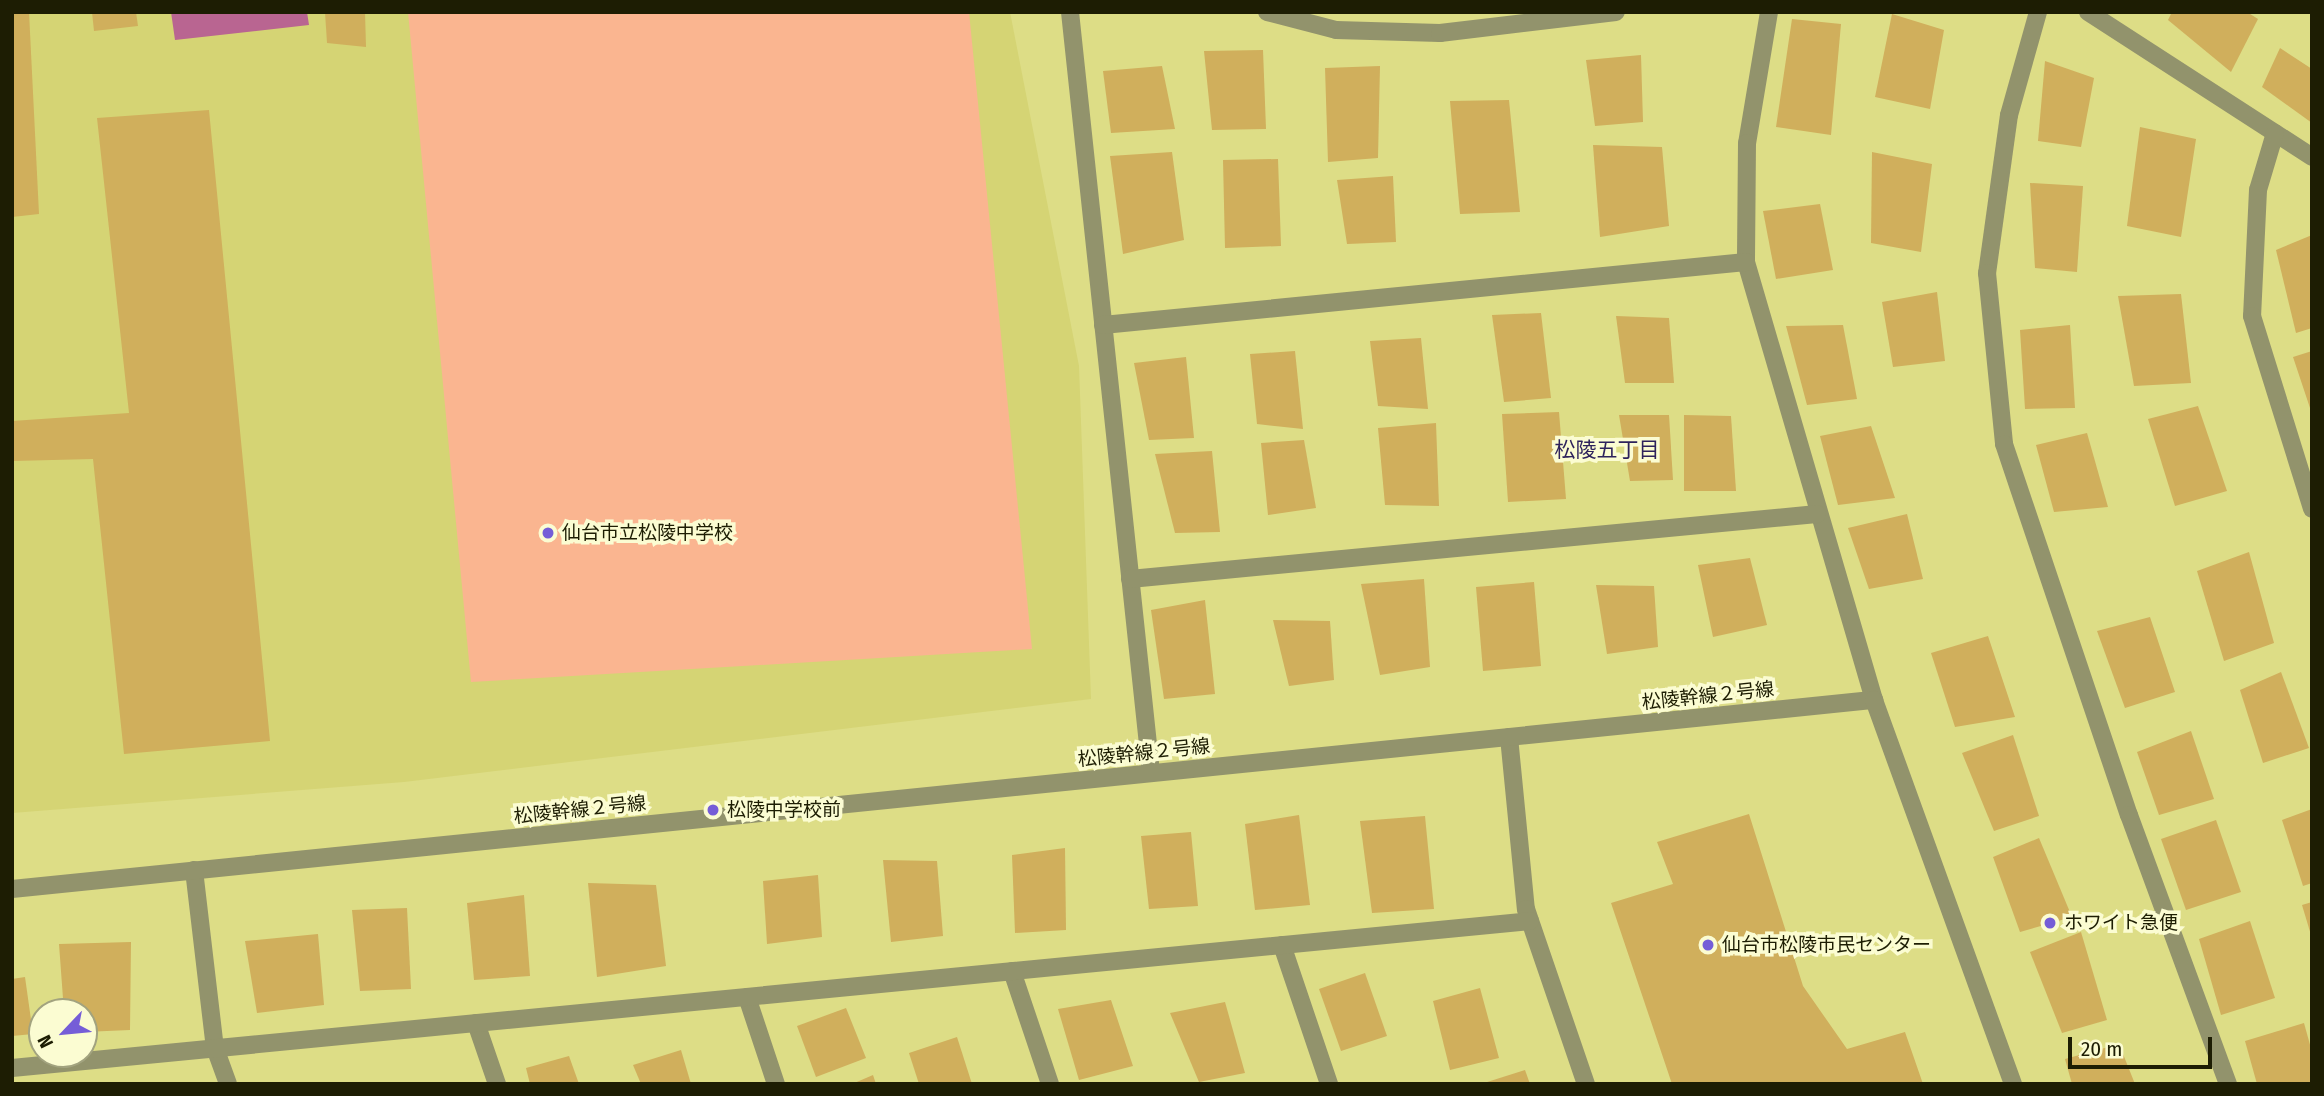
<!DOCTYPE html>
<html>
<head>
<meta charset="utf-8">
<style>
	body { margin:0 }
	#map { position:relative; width:2324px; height:1096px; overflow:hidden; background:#dddd86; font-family:"Fira Sans Condensed","Noto Sans JP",sans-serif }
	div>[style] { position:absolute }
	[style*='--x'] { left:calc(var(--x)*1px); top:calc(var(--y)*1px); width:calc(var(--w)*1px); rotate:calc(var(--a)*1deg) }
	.built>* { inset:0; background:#d5d474 }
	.green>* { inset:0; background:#fab590 }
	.water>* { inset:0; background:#b96591 }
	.building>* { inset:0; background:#d0af5c }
	.minor>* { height:18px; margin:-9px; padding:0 9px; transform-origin:9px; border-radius:9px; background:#92936c }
	.dots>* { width:19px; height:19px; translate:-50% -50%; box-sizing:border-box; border:4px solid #fbfcd2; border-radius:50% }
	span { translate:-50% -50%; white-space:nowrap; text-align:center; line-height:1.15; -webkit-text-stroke:7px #fbfcd2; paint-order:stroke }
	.poi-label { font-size:19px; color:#1d1d03 }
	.left { translate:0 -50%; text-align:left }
	.street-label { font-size:19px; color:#1d1d03 }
	.neighbourhood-label { font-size:21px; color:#2e225c }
	.frame { position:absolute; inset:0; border:14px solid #1d1d03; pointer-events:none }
	.north { position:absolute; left:28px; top:998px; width:70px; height:70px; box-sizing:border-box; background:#fbfcd2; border:2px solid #a2a37f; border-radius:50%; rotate:244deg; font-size:19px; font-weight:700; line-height:28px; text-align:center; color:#1d1d03 }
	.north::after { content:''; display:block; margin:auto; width:24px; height:32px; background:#755dd7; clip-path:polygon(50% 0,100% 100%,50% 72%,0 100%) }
	.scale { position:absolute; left:2068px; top:1037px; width:144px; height:32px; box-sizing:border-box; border:4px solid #1d1d03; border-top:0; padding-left:9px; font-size:21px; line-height:24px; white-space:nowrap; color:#1d1d03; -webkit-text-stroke:5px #fbfcd2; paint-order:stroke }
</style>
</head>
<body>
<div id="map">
	<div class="built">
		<i style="clip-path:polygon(12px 12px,1010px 12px,1079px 366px,1091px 699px,404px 782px,12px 813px)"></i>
	</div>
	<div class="green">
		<i style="clip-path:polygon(408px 12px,969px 12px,1032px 649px,471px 682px)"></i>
	</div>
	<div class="water">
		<i style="clip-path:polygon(171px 12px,307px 12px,309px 25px,175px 40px)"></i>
	</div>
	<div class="building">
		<i style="clip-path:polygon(12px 12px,29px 12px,39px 214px,12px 217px)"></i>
		<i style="clip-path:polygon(92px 12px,136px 12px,138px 26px,94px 31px)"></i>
		<i style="clip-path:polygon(325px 12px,365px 12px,366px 47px,327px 43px)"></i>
		<i style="clip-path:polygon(2172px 12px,2247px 12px,2258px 19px,2231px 72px,2168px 20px)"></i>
		<i style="clip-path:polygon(1892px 14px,1944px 30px,1930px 109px,1875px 97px)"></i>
		<i style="clip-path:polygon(1792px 19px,1841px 24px,1831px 135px,1776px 127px)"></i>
		<i style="clip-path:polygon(2280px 48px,2312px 69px,2312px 123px,2262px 87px)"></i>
		<i style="clip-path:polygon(1263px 50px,1266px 129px,1212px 130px,1204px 51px)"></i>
		<i style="clip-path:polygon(1641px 55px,1643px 122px,1595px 126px,1586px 60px)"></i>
		<i style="clip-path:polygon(2045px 61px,2094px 78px,2081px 147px,2038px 141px)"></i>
		<i style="clip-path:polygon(1162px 66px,1175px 129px,1111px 133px,1103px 71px)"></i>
		<i style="clip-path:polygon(1380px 66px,1378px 158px,1328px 162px,1325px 68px)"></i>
		<i style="clip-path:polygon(1509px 100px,1520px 212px,1460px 214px,1450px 101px)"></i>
		<i style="clip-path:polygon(209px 110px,270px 741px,124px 754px,93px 459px,12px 461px,12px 421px,129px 413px,97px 118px)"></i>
		<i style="clip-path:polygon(2140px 127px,2196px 139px,2181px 237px,2127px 226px)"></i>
		<i style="clip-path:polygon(1593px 145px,1662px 147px,1669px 226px,1600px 237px)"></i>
		<i style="clip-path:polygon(1172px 152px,1184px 240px,1123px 254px,1110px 156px)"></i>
		<i style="clip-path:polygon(1872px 152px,1932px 164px,1921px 252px,1871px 243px)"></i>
		<i style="clip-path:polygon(1278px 159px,1281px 246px,1225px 248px,1223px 160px)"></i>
		<i style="clip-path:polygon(1393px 176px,1396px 242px,1347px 244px,1337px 180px)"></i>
		<i style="clip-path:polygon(2030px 183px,2083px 186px,2077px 272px,2035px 268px)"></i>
		<i style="clip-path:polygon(1820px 204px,1833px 270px,1776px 279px,1763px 211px)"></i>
		<i style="clip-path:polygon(2312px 235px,2312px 328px,2296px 333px,2276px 250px)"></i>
		<i style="clip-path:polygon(1937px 292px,1945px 361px,1893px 367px,1882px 302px)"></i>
		<i style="clip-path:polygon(2181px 294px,2191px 383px,2134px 386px,2118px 296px)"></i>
		<i style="clip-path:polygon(1541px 313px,1551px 398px,1504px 402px,1492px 315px)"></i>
		<i style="clip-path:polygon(1616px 316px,1669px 318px,1674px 383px,1625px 383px)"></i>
		<i style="clip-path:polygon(1843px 325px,1857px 399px,1807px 405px,1786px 326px)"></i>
		<i style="clip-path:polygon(2070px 325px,2075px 408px,2025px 409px,2020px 330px)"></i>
		<i style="clip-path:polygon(1421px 338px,1428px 409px,1378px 406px,1370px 341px)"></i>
		<i style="clip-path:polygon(1295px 351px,1303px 429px,1257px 424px,1250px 354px)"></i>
		<i style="clip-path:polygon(2312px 351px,2312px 411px,2311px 411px,2293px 357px)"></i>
		<i style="clip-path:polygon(1186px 357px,1194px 438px,1149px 440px,1134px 363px)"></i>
		<i style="clip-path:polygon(2198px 406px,2227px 491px,2175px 506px,2148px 419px)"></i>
		<i style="clip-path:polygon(1559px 412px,1566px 499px,1508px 502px,1502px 414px)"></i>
		<i style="clip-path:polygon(1619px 415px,1669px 415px,1673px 480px,1630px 481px)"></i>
		<i style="clip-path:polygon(1684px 415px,1731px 416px,1736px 491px,1684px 491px)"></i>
		<i style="clip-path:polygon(1436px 423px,1439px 506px,1385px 505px,1378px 428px)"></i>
		<i style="clip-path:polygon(1871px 426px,1895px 498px,1838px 505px,1820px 436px)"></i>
		<i style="clip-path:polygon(2087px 433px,2108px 507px,2054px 512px,2036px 445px)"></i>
		<i style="clip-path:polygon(1304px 440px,1316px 508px,1268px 515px,1261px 443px)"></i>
		<i style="clip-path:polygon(1212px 451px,1220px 532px,1175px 533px,1155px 454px)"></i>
		<i style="clip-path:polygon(1907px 514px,1923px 579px,1869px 589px,1848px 528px)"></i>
		<i style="clip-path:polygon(2249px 552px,2274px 643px,2224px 661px,2197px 571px)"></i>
		<i style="clip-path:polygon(1750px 558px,1767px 625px,1713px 637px,1698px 565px)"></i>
		<i style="clip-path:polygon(1424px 579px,1430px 667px,1380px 675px,1361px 584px)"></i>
		<i style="clip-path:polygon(1534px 582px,1541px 666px,1483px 671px,1476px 587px)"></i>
		<i style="clip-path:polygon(1596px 585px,1654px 586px,1658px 647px,1607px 654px)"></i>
		<i style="clip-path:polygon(1205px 600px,1215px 694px,1164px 699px,1151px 610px)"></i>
		<i style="clip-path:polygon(2150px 617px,2175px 692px,2125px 708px,2097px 631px)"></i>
		<i style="clip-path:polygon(1273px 620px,1330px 621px,1334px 680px,1289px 686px)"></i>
		<i style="clip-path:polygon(1988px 636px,2015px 717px,1955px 727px,1931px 653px)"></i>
		<i style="clip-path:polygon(2281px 672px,2309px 748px,2263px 763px,2240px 690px)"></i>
		<i style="clip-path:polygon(2191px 731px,2214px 799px,2159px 815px,2137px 752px)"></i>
		<i style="clip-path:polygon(2013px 735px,2039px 816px,1994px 831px,1962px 753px)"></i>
		<i style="clip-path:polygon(2312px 809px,2312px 883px,2303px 886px,2282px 820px)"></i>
		<i style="clip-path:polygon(1749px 814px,1803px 986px,1847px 1049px,1905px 1032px,1923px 1084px,1672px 1084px,1611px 903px,1673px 884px,1657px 842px)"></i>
		<i style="clip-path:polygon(1299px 815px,1310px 905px,1255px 910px,1245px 824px)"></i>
		<i style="clip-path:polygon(1425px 816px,1434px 909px,1372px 913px,1360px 821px)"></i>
		<i style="clip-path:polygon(2216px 820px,2241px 892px,2186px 910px,2161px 839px)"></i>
		<i style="clip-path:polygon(1191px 832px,1198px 906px,1149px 909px,1141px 836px)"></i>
		<i style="clip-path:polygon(2039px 838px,2072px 917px,2020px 932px,1993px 857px)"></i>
		<i style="clip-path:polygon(1065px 848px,1066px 930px,1015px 933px,1012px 855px)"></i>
		<i style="clip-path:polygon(883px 860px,937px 861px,943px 936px,891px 942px)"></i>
		<i style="clip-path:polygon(818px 875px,822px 937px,767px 944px,763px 881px)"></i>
		<i style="clip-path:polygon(588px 883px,656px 885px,666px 966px,597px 977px)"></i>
		<i style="clip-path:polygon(524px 895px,530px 976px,474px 980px,467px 903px)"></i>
		<i style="clip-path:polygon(2312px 902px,2312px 935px,2311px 935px,2302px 905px)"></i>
		<i style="clip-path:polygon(407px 908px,411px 989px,360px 991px,352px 910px)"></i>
		<i style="clip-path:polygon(2250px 921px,2275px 998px,2221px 1015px,2199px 939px)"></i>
		<i style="clip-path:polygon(2081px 932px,2107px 1020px,2062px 1033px,2030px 952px)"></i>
		<i style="clip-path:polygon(318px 934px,324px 1005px,257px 1013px,245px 941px)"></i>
		<i style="clip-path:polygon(131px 942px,130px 1030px,84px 1032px,84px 1012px,64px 1012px,59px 944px)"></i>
		<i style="clip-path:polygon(1365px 973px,1387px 1036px,1341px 1051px,1319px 989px)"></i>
		<i style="clip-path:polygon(25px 977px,33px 1034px,12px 1036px,12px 979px)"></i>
		<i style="clip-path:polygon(1480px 988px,1499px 1058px,1450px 1070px,1433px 1001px)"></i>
		<i style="clip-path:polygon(1111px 1000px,1133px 1066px,1079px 1080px,1058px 1009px)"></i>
		<i style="clip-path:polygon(1225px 1002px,1245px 1073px,1199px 1082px,1170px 1013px)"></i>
		<i style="clip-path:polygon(846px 1008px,866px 1058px,816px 1077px,797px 1026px)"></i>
		<i style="clip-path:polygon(2304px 1023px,2312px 1052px,2312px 1084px,2257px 1084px,2245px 1041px)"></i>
		<i style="clip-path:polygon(957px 1037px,972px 1084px,919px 1084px,909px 1053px)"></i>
		<i style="clip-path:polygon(2119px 1044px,2135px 1084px,2072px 1084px,2065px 1059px)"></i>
		<i style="clip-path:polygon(681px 1050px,691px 1084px,641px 1084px,633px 1065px)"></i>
		<i style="clip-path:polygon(569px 1056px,579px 1084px,530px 1084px,526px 1068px)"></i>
		<i style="clip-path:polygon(1525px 1070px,1530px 1084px,1484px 1084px,1484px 1083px)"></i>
		<i style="clip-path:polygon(873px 1075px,876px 1084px,852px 1084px)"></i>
	</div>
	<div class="minor">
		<i style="--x:1070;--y:12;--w:765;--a:83.92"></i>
		<i style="--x:1267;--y:12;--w:71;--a:14.6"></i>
		<i style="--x:1336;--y:30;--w:104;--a:1.7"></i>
		<i style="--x:1440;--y:33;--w:177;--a:-6.8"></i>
		<i style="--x:1769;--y:12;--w:133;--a:99.5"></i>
		<i style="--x:1747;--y:143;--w:119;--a:90.5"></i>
		<i style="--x:1746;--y:262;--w:456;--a:73.7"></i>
		<i style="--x:2038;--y:12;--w:107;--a:105.7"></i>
		<i style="--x:2009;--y:115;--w:160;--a:97.9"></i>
		<i style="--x:1987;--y:273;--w:172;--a:84.3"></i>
		<i style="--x:2004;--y:444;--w:391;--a:71.4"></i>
		<i style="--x:2129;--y:815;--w:287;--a:69.8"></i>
		<i style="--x:2088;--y:12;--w:267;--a:32.9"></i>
		<i style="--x:2275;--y:133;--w:59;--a:106.6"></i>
		<i style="--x:2258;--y:190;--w:126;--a:92.7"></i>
		<i style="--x:2252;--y:316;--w:202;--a:72.7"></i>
		<i style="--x:1103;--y:325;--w:646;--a:-5.6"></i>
		<i style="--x:1130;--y:579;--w:690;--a:-5.4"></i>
		<i style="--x:1509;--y:737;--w:173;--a:84.4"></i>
		<i style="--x:1526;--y:909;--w:185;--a:71.1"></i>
		<i style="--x:194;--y:870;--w:179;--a:83.3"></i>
		<i style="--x:215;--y:1048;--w:38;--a:70"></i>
		<i style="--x:12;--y:889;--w:1872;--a:-5.8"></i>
		<i style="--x:1874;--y:700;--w:408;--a:70.1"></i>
		<i style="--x:1282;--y:945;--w:147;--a:71.3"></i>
		<i style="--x:1012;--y:971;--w:119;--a:71.4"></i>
		<i style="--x:747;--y:997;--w:92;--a:71.6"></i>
		<i style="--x:476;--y:1023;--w:65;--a:71"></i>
		<i style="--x:12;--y:1068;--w:1525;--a:-5.53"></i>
	</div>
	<div class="dots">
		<i style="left:548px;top:533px;background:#755dd7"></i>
		<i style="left:713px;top:810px;background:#755dd7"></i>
		<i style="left:2050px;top:923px;background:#755dd7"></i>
		<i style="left:1708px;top:945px;background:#755dd7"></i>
	</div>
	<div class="poi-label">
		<span class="left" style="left:562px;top:533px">仙台市立松陵中学校</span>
		<span class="left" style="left:727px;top:810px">松陵中学校前</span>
		<span class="left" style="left:2064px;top:923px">ホワイト急便</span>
		<span class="left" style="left:1722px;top:945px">仙台市松陵市民センター</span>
	</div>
	<div class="street-label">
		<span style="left:1708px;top:696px;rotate:-6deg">松陵幹線２号線</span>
		<span style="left:1144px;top:753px;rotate:-6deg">松陵幹線２号線</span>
		<span style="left:580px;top:810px;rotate:-6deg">松陵幹線２号線</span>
	</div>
	<div class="neighbourhood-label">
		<span style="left:1607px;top:450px">松陵五丁目</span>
	</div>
	<div class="frame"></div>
	<div class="north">N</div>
	<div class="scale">20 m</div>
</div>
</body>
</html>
